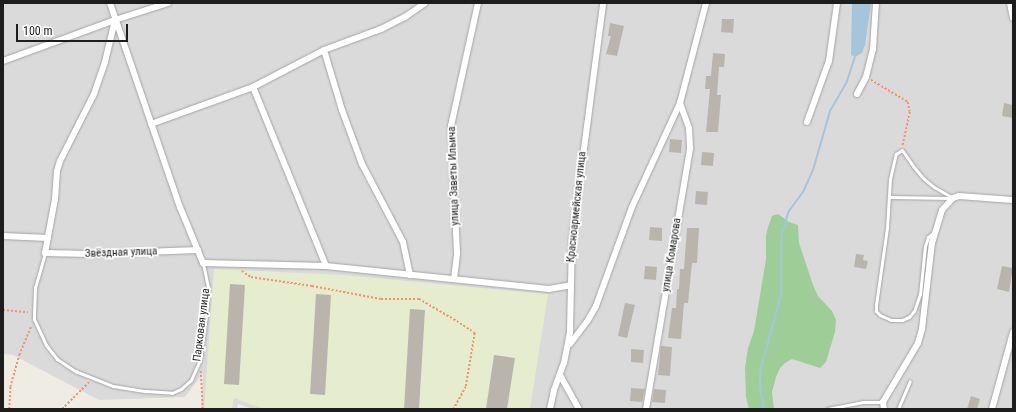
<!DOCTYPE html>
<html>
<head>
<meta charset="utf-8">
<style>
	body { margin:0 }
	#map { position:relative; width:1016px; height:412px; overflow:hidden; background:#eeece3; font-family:"Roboto Condensed",sans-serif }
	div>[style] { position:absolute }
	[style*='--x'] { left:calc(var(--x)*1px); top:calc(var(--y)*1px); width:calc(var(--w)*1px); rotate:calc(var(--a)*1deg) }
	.residential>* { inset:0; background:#dbdada }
	.farmland>* { inset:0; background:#e5edce }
	.forest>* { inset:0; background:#9fcd98 }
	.water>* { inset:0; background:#a4c5db }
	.stream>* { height:2px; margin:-1px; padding:0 1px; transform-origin:1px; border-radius:1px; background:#a4c5db }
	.building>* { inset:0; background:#bab5ac }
	.path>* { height:1.5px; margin-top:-0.75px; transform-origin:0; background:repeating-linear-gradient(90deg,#f7916b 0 2px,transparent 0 4px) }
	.roads { filter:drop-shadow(0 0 1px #a4a4a4) drop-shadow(0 0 1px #a4a4a4) }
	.service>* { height:3px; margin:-1.5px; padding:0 1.5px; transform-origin:1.5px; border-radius:1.5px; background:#fff }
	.minor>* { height:6px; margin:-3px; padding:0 3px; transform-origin:3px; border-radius:3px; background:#fff }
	span { translate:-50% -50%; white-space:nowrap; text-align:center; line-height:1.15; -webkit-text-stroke:3.5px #fff; paint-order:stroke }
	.street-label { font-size:11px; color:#1d1d1d }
	.frame { position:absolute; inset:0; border:4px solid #1d1d1d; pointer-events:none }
	.scale { position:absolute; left:16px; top:24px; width:112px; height:18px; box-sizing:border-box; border:2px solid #1d1d1d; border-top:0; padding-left:5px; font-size:12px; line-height:14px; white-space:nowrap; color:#1d1d1d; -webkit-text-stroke:3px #fff; paint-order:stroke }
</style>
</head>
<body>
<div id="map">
	<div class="residential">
		<i style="clip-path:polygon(3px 3px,1013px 3px,1013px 409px,253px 409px,238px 404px,237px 409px,201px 409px,203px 373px,185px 397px,99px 400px,13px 355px,3px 354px)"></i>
	</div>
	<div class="farmland">
		<i style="clip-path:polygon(214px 269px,343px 275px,548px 294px,530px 409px,264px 409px,234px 398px,232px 409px,204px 409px)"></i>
	</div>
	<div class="forest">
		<i style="clip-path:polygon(778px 214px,789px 222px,798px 225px,799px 243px,813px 285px,818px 296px,832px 311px,836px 320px,835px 332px,826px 362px,820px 368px,792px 359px,785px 363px,780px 368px,776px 377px,772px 392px,774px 409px,749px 409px,746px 397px,745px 368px,748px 348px,754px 331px,766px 259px,766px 236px,768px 227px,772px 216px)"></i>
	</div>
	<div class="water">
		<i style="clip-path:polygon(852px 3px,871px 3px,865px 45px,862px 53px,855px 57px,851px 55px)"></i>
	</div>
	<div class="stream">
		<i style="--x:764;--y:409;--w:21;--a:-101"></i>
		<i style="--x:760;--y:388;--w:17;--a:-90"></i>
		<i style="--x:760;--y:371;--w:79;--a:-74.6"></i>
		<i style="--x:781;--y:295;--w:52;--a:-90"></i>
		<i style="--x:781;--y:243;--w:11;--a:-85"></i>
		<i style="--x:782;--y:232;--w:22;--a:-72"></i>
		<i style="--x:789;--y:211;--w:26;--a:-54"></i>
		<i style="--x:804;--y:190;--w:22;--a:-66"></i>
		<i style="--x:813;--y:170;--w:61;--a:-73.9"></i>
		<i style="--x:830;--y:111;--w:34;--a:-60"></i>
		<i style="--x:847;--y:81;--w:25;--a:-72"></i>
	</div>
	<div class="building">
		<i style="clip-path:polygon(722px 19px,734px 19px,733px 33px,721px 32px)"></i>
		<i style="clip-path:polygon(610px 23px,624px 26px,617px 56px,606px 54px,611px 36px,608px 36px)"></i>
		<i style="clip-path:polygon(713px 53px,725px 54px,724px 67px,719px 67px,717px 95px,721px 95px,718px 132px,706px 132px,710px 89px,705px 89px,706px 76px,711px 76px)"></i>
		<i style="clip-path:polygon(1004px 103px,1013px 105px,1013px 118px,1002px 116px)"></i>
		<i style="clip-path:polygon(670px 139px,682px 140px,681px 153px,669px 152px)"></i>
		<i style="clip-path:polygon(702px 152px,714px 153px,713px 166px,701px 165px)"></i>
		<i style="clip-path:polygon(696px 191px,708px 192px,707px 205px,695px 204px)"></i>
		<i style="clip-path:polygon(650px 227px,662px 228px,662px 241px,649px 240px)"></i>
		<i style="clip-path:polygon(687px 228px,699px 228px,697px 263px,692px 263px,688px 303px,684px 303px,681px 339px,668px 338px,672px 308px,676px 308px,677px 289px,679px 289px,680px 269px,684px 269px)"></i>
		<i style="clip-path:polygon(856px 254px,864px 255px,863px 260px,868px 261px,866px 269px,854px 267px)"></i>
		<i style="clip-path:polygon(645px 266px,657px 267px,656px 280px,644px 279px)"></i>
		<i style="clip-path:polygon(1002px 266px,1013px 268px,1009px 292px,997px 289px)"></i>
		<i style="clip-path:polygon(230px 284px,245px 285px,239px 385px,224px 384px)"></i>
		<i style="clip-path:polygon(316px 294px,331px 295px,325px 395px,310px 394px)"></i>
		<i style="clip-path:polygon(625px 303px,635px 305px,627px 338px,618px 336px)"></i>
		<i style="clip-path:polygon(410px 309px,425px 310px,419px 409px,404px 409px)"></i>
		<i style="clip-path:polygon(661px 346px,672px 347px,670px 376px,658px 375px)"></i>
		<i style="clip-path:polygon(631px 349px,644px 350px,643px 363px,631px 362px)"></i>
		<i style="clip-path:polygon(494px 355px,515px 358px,507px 409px,486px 409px)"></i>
		<i style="clip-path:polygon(631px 388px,645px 389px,642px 402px,630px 401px)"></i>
		<i style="clip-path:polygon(654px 389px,666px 390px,665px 403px,652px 402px)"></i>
		<i style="clip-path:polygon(971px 396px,980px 399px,977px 409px,967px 409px)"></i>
	</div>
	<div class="path">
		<i style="--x:871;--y:80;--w:43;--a:30.7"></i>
		<i style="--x:908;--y:102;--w:10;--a:79"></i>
		<i style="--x:910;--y:112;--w:35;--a:102"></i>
		<i style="--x:242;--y:271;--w:11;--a:34"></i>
		<i style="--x:251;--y:277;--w:62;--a:8.4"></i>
		<i style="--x:312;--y:286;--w:70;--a:10.7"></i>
		<i style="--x:381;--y:299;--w:38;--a:0"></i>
		<i style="--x:419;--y:299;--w:44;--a:30.1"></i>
		<i style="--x:457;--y:321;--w:22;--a:34"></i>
		<i style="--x:475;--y:333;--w:55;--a:99.5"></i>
		<i style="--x:466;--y:387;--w:25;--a:119"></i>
		<i style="--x:3;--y:310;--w:25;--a:5"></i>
		<i style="--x:201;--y:371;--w:38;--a:87"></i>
		<i style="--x:9;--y:409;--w:22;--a:-87"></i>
		<i style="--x:10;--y:387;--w:33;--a:-74"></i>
		<i style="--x:19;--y:355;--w:30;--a:-67"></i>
		<i style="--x:62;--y:409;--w:38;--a:-45"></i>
	</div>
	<div class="roads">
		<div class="service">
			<i style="--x:889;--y:197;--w:62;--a:0.9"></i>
			<i style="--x:934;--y:232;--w:8;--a:140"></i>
			<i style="--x:928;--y:237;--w:9;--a:108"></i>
			<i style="--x:925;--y:246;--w:48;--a:95.9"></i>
			<i style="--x:920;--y:294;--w:18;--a:109"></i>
			<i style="--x:914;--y:311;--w:8;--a:130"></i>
			<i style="--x:909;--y:317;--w:8;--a:157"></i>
			<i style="--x:902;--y:320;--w:11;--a:180"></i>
			<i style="--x:891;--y:320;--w:12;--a:-156"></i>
			<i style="--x:880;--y:315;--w:6;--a:-135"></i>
			<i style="--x:876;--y:311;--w:6;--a:-90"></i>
			<i style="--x:876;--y:305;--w:78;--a:-81.9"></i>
			<i style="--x:887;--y:228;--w:49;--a:-86.5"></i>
			<i style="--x:890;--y:179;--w:26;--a:-77"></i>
			<i style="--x:896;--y:154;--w:7;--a:-34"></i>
			<i style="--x:902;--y:150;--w:19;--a:55"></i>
			<i style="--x:913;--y:166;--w:17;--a:50"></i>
			<i style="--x:924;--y:179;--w:13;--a:39"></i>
			<i style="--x:934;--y:187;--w:22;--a:30"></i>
			<i style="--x:45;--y:253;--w:35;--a:106"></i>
			<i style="--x:35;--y:287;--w:32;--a:92"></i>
			<i style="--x:34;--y:319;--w:29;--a:65"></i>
			<i style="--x:46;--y:345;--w:18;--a:52"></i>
			<i style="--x:57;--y:359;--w:22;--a:34"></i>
			<i style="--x:75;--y:371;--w:41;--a:21.5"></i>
			<i style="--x:113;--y:386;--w:33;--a:9"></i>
			<i style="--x:146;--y:391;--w:26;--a:4"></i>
			<i style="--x:172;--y:393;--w:10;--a:-24"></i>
			<i style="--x:181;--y:389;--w:13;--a:-42"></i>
			<i style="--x:191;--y:380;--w:22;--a:-66"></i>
			<i style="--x:200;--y:360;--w:45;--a:-82.4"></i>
			<i style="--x:206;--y:315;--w:28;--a:-86"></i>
			<i style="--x:208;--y:287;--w:25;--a:-102"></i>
			<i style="--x:827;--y:409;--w:36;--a:-11"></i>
			<i style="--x:862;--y:402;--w:21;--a:0"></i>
			<i style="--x:898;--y:409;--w:30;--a:-67"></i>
		</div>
		<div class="minor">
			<i style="--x:110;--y:3;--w:216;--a:71.1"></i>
			<i style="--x:180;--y:207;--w:61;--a:67.7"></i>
			<i style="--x:203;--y:263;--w:123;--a:1.4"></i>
			<i style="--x:326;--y:266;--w:224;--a:5.9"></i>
			<i style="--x:549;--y:289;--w:22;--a:-10"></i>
			<i style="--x:1010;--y:3;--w:15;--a:79"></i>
			<i style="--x:115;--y:20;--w:43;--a:103.4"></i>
			<i style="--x:105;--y:62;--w:36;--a:109"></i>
			<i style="--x:93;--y:96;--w:73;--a:116.9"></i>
			<i style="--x:60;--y:161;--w:10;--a:107"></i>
			<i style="--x:57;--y:171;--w:28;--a:94"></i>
			<i style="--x:55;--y:199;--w:55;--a:100.5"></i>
			<i style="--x:45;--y:253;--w:45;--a:1.3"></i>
			<i style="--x:90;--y:254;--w:108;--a:-2.1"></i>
			<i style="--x:324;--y:50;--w:63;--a:73.3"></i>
			<i style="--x:342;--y:110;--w:58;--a:69.7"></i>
			<i style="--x:362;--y:164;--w:88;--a:62.3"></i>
			<i style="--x:403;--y:242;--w:34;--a:78"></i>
			<i style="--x:3;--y:61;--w:119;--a:-20.1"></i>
			<i style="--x:115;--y:20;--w:56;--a:-17.8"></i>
			<i style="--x:253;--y:87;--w:193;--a:67.8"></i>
			<i style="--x:857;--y:94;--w:19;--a:-62"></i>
			<i style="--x:866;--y:77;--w:29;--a:-76"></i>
			<i style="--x:873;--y:49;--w:46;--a:-86.3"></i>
			<i style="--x:807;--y:122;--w:65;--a:-70.2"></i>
			<i style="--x:829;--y:61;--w:59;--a:-82.1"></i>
			<i style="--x:151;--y:124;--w:109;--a:-19.9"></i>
			<i style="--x:253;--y:87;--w:80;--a:-27.5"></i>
			<i style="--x:324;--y:50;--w:61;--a:-20.2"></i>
			<i style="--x:381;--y:29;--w:27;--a:-27"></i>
			<i style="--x:405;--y:17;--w:24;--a:-35"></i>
			<i style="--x:3;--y:236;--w:45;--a:2.5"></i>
			<i style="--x:454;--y:279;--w:26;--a:-83"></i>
			<i style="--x:457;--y:253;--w:127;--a:-92.7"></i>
			<i style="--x:451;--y:126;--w:126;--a:-77.6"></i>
			<i style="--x:570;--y:344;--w:30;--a:-53"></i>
			<i style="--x:588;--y:320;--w:16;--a:-60"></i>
			<i style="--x:596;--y:306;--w:105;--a:-70"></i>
			<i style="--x:632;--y:207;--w:115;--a:-65.2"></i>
			<i style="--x:680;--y:103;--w:103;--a:-75.4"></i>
			<i style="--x:560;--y:375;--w:39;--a:61"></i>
			<i style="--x:550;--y:409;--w:19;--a:-78"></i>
			<i style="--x:554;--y:390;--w:29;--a:-70"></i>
			<i style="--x:564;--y:363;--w:32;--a:-79"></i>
			<i style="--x:570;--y:332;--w:92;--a:-88.8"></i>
			<i style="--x:572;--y:240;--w:239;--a:-82.5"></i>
			<i style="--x:646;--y:409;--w:265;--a:-80.4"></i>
			<i style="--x:690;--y:148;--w:20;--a:-93"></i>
			<i style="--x:689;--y:128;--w:27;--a:-110"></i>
			<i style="--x:884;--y:409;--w:7;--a:-98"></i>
			<i style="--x:883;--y:402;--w:69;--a:-59.3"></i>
			<i style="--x:918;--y:343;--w:15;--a:-74"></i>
			<i style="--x:922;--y:329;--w:87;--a:-83.4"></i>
			<i style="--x:932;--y:243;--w:34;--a:-73"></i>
			<i style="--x:942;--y:210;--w:16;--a:-47"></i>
			<i style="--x:953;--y:198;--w:6;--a:-18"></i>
			<i style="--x:959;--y:196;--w:54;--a:4.2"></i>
			<i style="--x:992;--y:409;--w:80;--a:-74.7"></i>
		</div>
	</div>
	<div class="street-label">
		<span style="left:454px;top:176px;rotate:-92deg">улица Заветы Ильича</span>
		<span style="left:577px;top:207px;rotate:-84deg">Красноармейская улица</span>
		<span style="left:121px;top:253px;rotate:-2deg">Звёздная улица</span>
		<span style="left:672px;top:255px;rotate:-81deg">улица Комарова</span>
		<span style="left:202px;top:325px;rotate:-83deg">Парковая улица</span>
	</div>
	<div class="frame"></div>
	<div class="scale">100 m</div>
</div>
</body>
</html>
